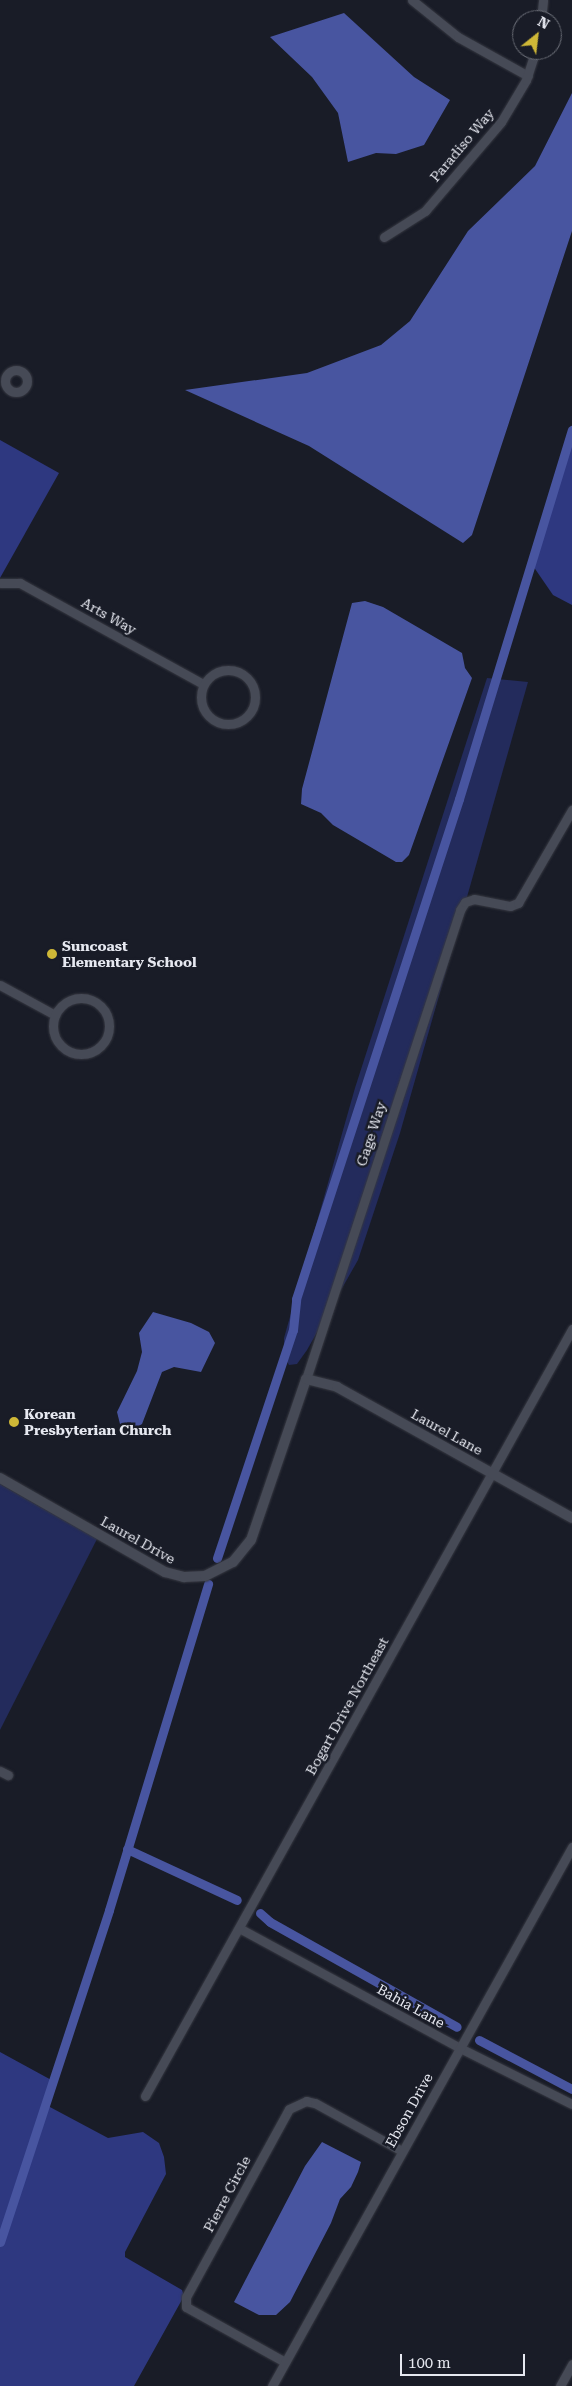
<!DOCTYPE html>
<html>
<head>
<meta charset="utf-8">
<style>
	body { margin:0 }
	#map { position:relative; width:572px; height:2386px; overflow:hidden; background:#191c27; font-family:"Roboto Serif",serif }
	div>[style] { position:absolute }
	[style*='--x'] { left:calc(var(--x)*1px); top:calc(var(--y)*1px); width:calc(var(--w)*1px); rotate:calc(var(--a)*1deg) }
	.green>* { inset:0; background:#232b5c }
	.forest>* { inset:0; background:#2e3880 }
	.water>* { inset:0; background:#4855a0 }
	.canal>* { height:9px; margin:-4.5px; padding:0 4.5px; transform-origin:4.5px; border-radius:4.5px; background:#4855a0 }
	.roads { filter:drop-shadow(0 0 1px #363841) drop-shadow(0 0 1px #363841) }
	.minor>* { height:9px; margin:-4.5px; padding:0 4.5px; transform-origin:4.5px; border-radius:4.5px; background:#464a56 }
	.minor>.ring { margin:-4.5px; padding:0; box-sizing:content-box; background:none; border:9px solid #464a56; border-radius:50% }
	.tertiary>* { height:10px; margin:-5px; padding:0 5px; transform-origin:5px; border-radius:5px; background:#464a56 }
	.dots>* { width:14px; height:14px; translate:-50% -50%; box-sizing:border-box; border:2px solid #191c27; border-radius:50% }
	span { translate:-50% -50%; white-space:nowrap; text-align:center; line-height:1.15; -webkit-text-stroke:5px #191c27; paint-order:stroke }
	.street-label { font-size:14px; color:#e6e8f0 }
	.poi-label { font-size:14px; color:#e6e8f0; font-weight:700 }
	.left { translate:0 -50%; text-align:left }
	.north { position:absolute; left:512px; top:10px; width:50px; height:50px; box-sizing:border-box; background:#191c27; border:1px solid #6b6e77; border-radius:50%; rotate:29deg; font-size:14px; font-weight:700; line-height:20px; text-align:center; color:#e6e8f0 }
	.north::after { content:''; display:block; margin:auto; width:18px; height:22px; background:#cfb837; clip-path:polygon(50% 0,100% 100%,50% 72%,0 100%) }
	.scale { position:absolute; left:400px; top:2354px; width:125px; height:22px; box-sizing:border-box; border:2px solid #e6e8f0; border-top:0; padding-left:6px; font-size:15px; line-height:18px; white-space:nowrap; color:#e6e8f0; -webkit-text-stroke:4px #191c27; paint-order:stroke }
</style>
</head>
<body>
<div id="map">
	<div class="green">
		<i style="clip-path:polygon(487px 678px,528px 682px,400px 1133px,358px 1260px,307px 1350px,297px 1364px,289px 1365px,284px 1356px,284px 1338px,299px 1285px,355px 1088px)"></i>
		<i style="clip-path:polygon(0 1484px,97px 1539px,0 1730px)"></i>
	</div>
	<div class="forest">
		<i style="clip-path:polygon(572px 432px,572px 605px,553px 595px,531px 563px)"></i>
		<i style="clip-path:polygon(0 440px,59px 473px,0 578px)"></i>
		<i style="clip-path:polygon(0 2052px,55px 2082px,48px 2106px,108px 2138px,143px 2132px,159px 2143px,164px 2157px,166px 2174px,125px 2252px,125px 2257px,182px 2290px,184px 2296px,134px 2386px,0 2386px)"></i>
	</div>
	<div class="water">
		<i style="clip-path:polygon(344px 13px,414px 77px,450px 100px,424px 145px,396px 154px,376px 153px,348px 162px,338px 113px,312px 77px,270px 37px)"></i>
		<i style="clip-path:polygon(572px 93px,572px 231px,472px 535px,463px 543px,309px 446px,185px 390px,307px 373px,381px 345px,410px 321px,468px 231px,535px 166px)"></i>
		<i style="clip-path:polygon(365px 601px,383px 607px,462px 653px,465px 668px,472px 678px,409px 855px,402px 862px,396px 862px,333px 825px,321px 813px,301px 804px,302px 789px,352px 603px)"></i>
		<i style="clip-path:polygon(153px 1312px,191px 1323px,209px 1332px,215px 1343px,201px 1372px,174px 1367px,162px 1372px,142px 1424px,132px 1430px,120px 1424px,117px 1412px,137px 1371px,142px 1352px,139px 1333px)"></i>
		<i style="clip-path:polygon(322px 2142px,361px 2162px,358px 2172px,351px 2187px,340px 2199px,331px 2223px,290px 2302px,276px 2315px,259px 2315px,234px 2302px,305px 2166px)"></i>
	</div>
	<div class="canal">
		<i style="--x:217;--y:1558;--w:240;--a:-71.6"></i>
		<i style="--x:293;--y:1330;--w:31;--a:-84"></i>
		<i style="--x:296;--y:1299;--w:526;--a:-71.94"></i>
		<i style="--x:459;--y:799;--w:386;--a:-73"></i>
		<i style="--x:127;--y:1849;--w:121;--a:24.9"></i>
		<i style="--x:260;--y:1913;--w:13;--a:42"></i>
		<i style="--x:270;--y:1922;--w:214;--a:29.3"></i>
		<i style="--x:479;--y:2040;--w:105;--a:27.8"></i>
		<i style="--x:0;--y:2242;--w:349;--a:-71.8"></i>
		<i style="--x:109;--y:1910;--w:341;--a:-73.1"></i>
	</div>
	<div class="roads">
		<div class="minor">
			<i style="--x:412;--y:0;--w:59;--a:38.8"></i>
			<i style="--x:458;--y:37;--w:80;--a:29.1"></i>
			<i style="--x:541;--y:20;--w:20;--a:-84"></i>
			<i style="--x:384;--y:237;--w:49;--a:-32.4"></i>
			<i style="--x:425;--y:211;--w:117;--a:-49.5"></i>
			<i style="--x:501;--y:122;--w:49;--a:-59.2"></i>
			<i style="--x:526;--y:80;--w:32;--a:-72"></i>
			<i class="ring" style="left:5px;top:370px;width:13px;height:13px"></i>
			<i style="--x:0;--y:583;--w:20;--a:0"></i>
			<i style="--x:20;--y:583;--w:209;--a:28.9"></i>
			<i class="ring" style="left:201px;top:670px;width:45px;height:45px"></i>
			<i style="--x:0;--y:985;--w:63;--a:28.6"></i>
			<i class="ring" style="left:53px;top:998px;width:47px;height:47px"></i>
			<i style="--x:306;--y:1379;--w:494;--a:-71.8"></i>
			<i style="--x:460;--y:910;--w:9;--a:-58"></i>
			<i style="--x:465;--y:902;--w:9;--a:-18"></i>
			<i style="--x:474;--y:899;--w:37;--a:11"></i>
			<i style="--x:510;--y:906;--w:9;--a:-21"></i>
			<i style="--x:518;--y:903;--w:108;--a:-59.9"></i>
			<i style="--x:0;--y:1771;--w:9;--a:27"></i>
			<i style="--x:239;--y:1928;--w:251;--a:28.5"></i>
			<i style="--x:460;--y:2048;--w:125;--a:26.6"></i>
			<i style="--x:145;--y:2096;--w:878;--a:-60.89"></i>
			<i style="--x:285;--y:2362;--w:113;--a:-150.9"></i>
			<i style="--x:186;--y:2307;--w:10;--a:-90"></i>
			<i style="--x:186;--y:2297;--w:214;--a:-61.3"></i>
			<i style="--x:289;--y:2109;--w:19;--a:-25"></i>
			<i style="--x:306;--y:2101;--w:9;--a:13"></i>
			<i style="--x:315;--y:2103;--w:99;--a:28.9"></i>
			<i style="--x:272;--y:2386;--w:617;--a:-60.9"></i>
			<i style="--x:560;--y:2386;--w:25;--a:-61"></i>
		</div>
		<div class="tertiary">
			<i style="--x:0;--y:1478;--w:190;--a:29.7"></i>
			<i style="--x:165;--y:1572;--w:20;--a:15"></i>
			<i style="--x:184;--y:1577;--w:21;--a:-3"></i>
			<i style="--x:205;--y:1576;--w:31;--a:-27"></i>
			<i style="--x:233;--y:1562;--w:28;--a:-51"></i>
			<i style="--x:251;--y:1540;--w:170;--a:-71.1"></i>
			<i style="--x:306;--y:1379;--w:32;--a:14"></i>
			<i style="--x:337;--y:1387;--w:269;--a:29.1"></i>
		</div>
	</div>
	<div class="dots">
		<i style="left:52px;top:954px;background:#cfb837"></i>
		<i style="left:14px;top:1422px;background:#cfb837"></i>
	</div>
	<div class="street-label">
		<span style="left:462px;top:145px;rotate:-50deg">Paradiso Way</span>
		<span style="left:109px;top:616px;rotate:29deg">Arts Way</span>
		<span style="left:371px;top:1134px;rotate:-72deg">Gage Way</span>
		<span style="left:447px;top:1432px;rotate:29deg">Laurel Lane</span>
		<span style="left:138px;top:1540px;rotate:29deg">Laurel Drive</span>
		<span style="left:347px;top:1706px;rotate:-61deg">Bogart Drive Northeast</span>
		<span style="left:411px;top:2006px;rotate:29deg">Bahia Lane</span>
		<span style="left:409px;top:2110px;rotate:-61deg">Ebson Drive</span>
		<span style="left:227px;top:2194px;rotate:-62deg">Pierre Circle</span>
	</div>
	<div class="poi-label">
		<span class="left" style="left:62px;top:954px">Suncoast<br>Elementary School</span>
		<span class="left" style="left:24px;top:1422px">Korean<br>Presbyterian Church</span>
	</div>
	<div class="north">N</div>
	<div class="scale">100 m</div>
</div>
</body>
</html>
